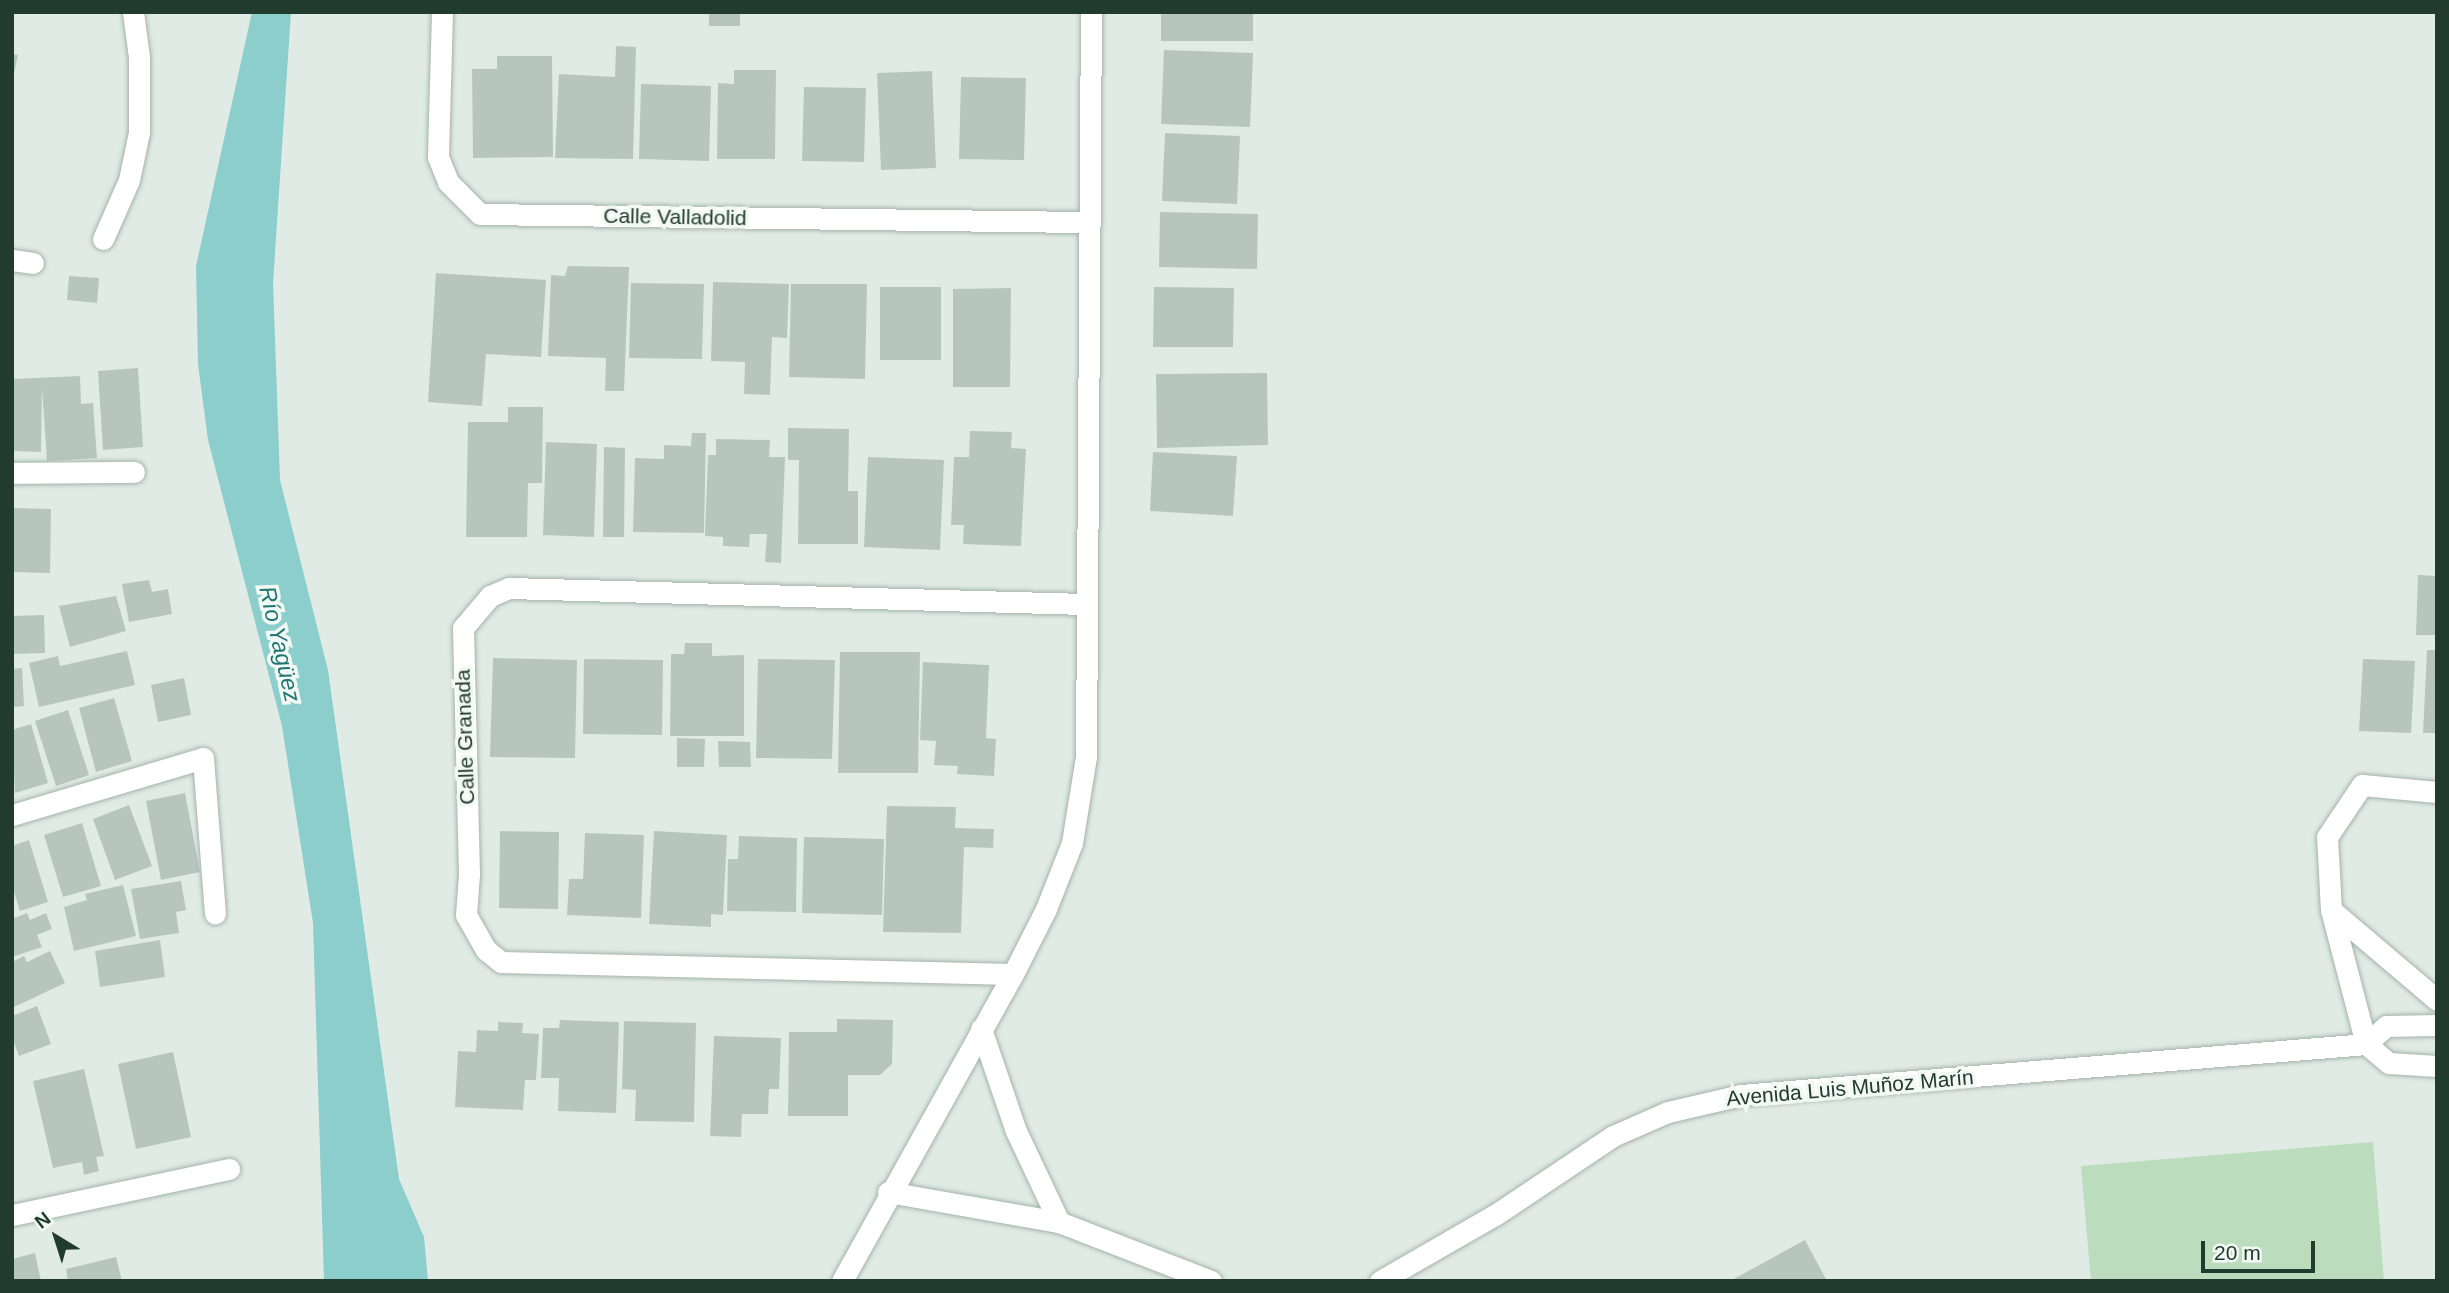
<!DOCTYPE html>
<html>
<head>
<meta charset="utf-8">
<style>
	body { margin:0 }
	#map { position:relative; width:2449px; height:1293px; overflow:hidden; background:#e1ebe5; font-family:Arial,sans-serif }
	div>[style] { position:absolute }
	[style*='--x'] { left:calc(var(--x)*1px); top:calc(var(--y)*1px); width:calc(var(--w)*1px); rotate:calc(var(--a)*1deg) }
	.green>* { inset:0; background:#bbdcbd }
	.water>* { inset:0; background:#8bcecb }
	.building>* { inset:0; background:#b7c6bd }
	.roads { filter:drop-shadow(0 0 2px #a4b3ab) drop-shadow(0 0 2px #a4b3ab) }
	.service>* { height:21px; margin:-10.5px; padding:0 10.5px; transform-origin:10.5px; border-radius:10.5px; background:#fff }
	.minor>* { height:21px; margin:-10.5px; padding:0 10.5px; transform-origin:10.5px; border-radius:10.5px; background:#fff }
	span { translate:-50% -50%; white-space:nowrap; text-align:center; line-height:1.15; -webkit-text-stroke:7px #f2f8f3; paint-order:stroke }
	.street-label { font-size:21px; color:#223b2f }
	.water-label { font-size:23px; color:#1f7571; font-style:italic }
	.frame { position:absolute; inset:0; border:14px solid #223b2f; pointer-events:none }
	.north { position:absolute; left:21px; top:1202px; width:70px; height:70px; -webkit-text-stroke:5px #f2f8f3; paint-order:stroke; rotate:322deg; font-size:19px; font-weight:700; line-height:28px; text-align:center; color:#223b2f }
	.north::after { content:''; display:block; margin:auto; width:24px; height:32px; background:#223b2f; clip-path:polygon(50% 0,100% 100%,50% 72%,0 100%) }
	.scale { position:absolute; left:2201px; top:1241px; width:114px; height:32px; box-sizing:border-box; border:4px solid #223b2f; border-top:0; padding-left:9px; font-size:21px; line-height:24px; white-space:nowrap; color:#223b2f; -webkit-text-stroke:5px #f2f8f3; paint-order:stroke }
</style>
</head>
<body>
<div id="map">
	<div class="green">
		<i style="clip-path:polygon(2373px 1142px,2384px 1281px,2091px 1281px,2081px 1166px)"></i>
	</div>
	<div class="water">
		<i style="clip-path:polygon(252px 12px,291px 12px,273px 283px,280px 480px,328px 670px,399px 1179px,424px 1237px,428px 1281px,324px 1281px,313px 923px,282px 726px,208px 440px,198px 364px,196px 266px)"></i>
	</div>
	<div class="building">
		<i style="clip-path:polygon(709px 12px,740px 12px,740px 26px,709px 26px)"></i>
		<i style="clip-path:polygon(1161px 12px,1253px 12px,1253px 41px,1161px 41px)"></i>
		<i style="clip-path:polygon(616px 46px,636px 47px,633px 159px,555px 158px,559px 74px,615px 77px)"></i>
		<i style="clip-path:polygon(1164px 50px,1253px 53px,1250px 127px,1161px 124px)"></i>
		<i style="clip-path:polygon(12px 54px,18px 55px,13px 78px,12px 78px)"></i>
		<i style="clip-path:polygon(497px 56px,552px 56px,553px 157px,473px 158px,472px 69px,497px 69px)"></i>
		<i style="clip-path:polygon(734px 70px,776px 70px,775px 159px,717px 159px,718px 83px,734px 84px)"></i>
		<i style="clip-path:polygon(932px 71px,936px 168px,881px 170px,877px 73px)"></i>
		<i style="clip-path:polygon(961px 77px,1026px 78px,1024px 160px,959px 159px)"></i>
		<i style="clip-path:polygon(641px 84px,711px 86px,709px 161px,639px 159px)"></i>
		<i style="clip-path:polygon(804px 87px,866px 88px,864px 162px,802px 161px)"></i>
		<i style="clip-path:polygon(1165px 133px,1240px 136px,1237px 204px,1162px 201px)"></i>
		<i style="clip-path:polygon(1160px 212px,1258px 214px,1257px 269px,1159px 267px)"></i>
		<i style="clip-path:polygon(568px 266px,629px 267px,624px 391px,605px 391px,606px 358px,548px 356px,551px 275px,565px 276px)"></i>
		<i style="clip-path:polygon(436px 273px,546px 280px,541px 357px,486px 354px,482px 406px,428px 402px)"></i>
		<i style="clip-path:polygon(69px 276px,99px 278px,97px 303px,67px 300px)"></i>
		<i style="clip-path:polygon(713px 282px,789px 284px,787px 338px,772px 337px,770px 395px,744px 394px,745px 362px,711px 361px)"></i>
		<i style="clip-path:polygon(631px 283px,704px 284px,702px 359px,629px 358px)"></i>
		<i style="clip-path:polygon(791px 284px,867px 284px,865px 379px,789px 377px)"></i>
		<i style="clip-path:polygon(880px 287px,941px 287px,941px 360px,880px 360px)"></i>
		<i style="clip-path:polygon(1154px 287px,1234px 288px,1233px 347px,1153px 347px)"></i>
		<i style="clip-path:polygon(1011px 288px,1010px 387px,953px 387px,953px 289px)"></i>
		<i style="clip-path:polygon(138px 368px,143px 447px,103px 450px,98px 371px)"></i>
		<i style="clip-path:polygon(1267px 373px,1268px 445px,1157px 448px,1156px 374px)"></i>
		<i style="clip-path:polygon(80px 376px,81px 404px,93px 403px,97px 458px,47px 461px,42px 388px,41px 452px,12px 451px,12px 379px)"></i>
		<i style="clip-path:polygon(508px 407px,543px 407px,542px 483px,528px 483px,527px 537px,466px 537px,468px 422px,508px 422px)"></i>
		<i style="clip-path:polygon(788px 428px,849px 429px,848px 491px,858px 491px,858px 544px,798px 544px,799px 460px,788px 460px)"></i>
		<i style="clip-path:polygon(970px 431px,1012px 432px,1011px 448px,1026px 449px,1021px 546px,963px 544px,964px 525px,951px 525px,954px 457px,969px 457px)"></i>
		<i style="clip-path:polygon(692px 433px,706px 433px,704px 533px,633px 532px,635px 458px,664px 459px,664px 445px,691px 446px)"></i>
		<i style="clip-path:polygon(716px 439px,770px 440px,769px 457px,785px 457px,781px 563px,765px 562px,767px 534px,750px 534px,749px 547px,723px 546px,723px 537px,705px 536px,708px 455px,716px 455px)"></i>
		<i style="clip-path:polygon(546px 442px,597px 444px,594px 537px,543px 535px)"></i>
		<i style="clip-path:polygon(604px 447px,625px 448px,624px 537px,603px 537px)"></i>
		<i style="clip-path:polygon(1153px 452px,1237px 456px,1233px 516px,1150px 511px)"></i>
		<i style="clip-path:polygon(868px 457px,944px 460px,940px 550px,864px 547px)"></i>
		<i style="clip-path:polygon(14px 508px,51px 509px,50px 573px,12px 572px)"></i>
		<i style="clip-path:polygon(2418px 575px,2437px 576px,2437px 635px,2416px 635px)"></i>
		<i style="clip-path:polygon(149px 580px,152px 592px,168px 589px,172px 614px,129px 622px,122px 584px)"></i>
		<i style="clip-path:polygon(116px 596px,126px 631px,70px 647px,59px 606px)"></i>
		<i style="clip-path:polygon(44px 615px,45px 653px,12px 654px,12px 616px)"></i>
		<i style="clip-path:polygon(685px 643px,712px 643px,712px 656px,744px 655px,744px 736px,670px 736px,671px 654px,684px 654px)"></i>
		<i style="clip-path:polygon(2427px 650px,2437px 650px,2437px 733px,2423px 733px)"></i>
		<i style="clip-path:polygon(127px 651px,135px 685px,39px 707px,29px 663px,58px 656px,60px 666px)"></i>
		<i style="clip-path:polygon(840px 652px,920px 652px,918px 773px,838px 773px)"></i>
		<i style="clip-path:polygon(493px 658px,577px 660px,575px 758px,490px 757px)"></i>
		<i style="clip-path:polygon(584px 659px,663px 660px,662px 735px,583px 734px)"></i>
		<i style="clip-path:polygon(758px 659px,835px 660px,832px 759px,756px 758px)"></i>
		<i style="clip-path:polygon(2363px 659px,2415px 661px,2411px 733px,2359px 731px)"></i>
		<i style="clip-path:polygon(923px 662px,989px 665px,986px 738px,996px 739px,994px 776px,957px 774px,958px 766px,934px 765px,936px 741px,920px 740px)"></i>
		<i style="clip-path:polygon(22px 668px,24px 706px,12px 707px,12px 669px)"></i>
		<i style="clip-path:polygon(184px 678px,191px 715px,158px 722px,151px 685px)"></i>
		<i style="clip-path:polygon(114px 698px,132px 761px,96px 772px,79px 708px)"></i>
		<i style="clip-path:polygon(68px 710px,89px 775px,56px 786px,35px 721px)"></i>
		<i style="clip-path:polygon(31px 724px,48px 783px,15px 793px,12px 730px)"></i>
		<i style="clip-path:polygon(677px 738px,705px 739px,704px 767px,677px 767px)"></i>
		<i style="clip-path:polygon(718px 741px,750px 742px,751px 767px,719px 767px)"></i>
		<i style="clip-path:polygon(185px 793px,200px 872px,161px 880px,146px 801px)"></i>
		<i style="clip-path:polygon(129px 805px,152px 866px,115px 880px,93px 819px)"></i>
		<i style="clip-path:polygon(887px 806px,956px 807px,955px 828px,994px 829px,993px 848px,964px 847px,961px 933px,883px 932px)"></i>
		<i style="clip-path:polygon(82px 823px,101px 886px,63px 897px,44px 835px)"></i>
		<i style="clip-path:polygon(500px 831px,559px 832px,558px 909px,499px 908px)"></i>
		<i style="clip-path:polygon(654px 831px,727px 835px,723px 915px,711px 914px,711px 927px,649px 924px)"></i>
		<i style="clip-path:polygon(585px 833px,644px 835px,641px 918px,567px 915px,569px 879px,583px 879px)"></i>
		<i style="clip-path:polygon(739px 836px,797px 838px,796px 912px,727px 911px,728px 859px,738px 859px)"></i>
		<i style="clip-path:polygon(804px 837px,884px 839px,882px 915px,802px 913px)"></i>
		<i style="clip-path:polygon(29px 840px,48px 902px,20px 911px,12px 886px,12px 846px)"></i>
		<i style="clip-path:polygon(181px 881px,186px 910px,176px 912px,179px 933px,140px 939px,131px 889px)"></i>
		<i style="clip-path:polygon(123px 885px,136px 936px,74px 951px,64px 907px,87px 900px,85px 894px)"></i>
		<i style="clip-path:polygon(27px 913px,30px 920px,46px 913px,52px 929px,37px 935px,42px 947px,12px 957px,12px 919px)"></i>
		<i style="clip-path:polygon(160px 940px,165px 977px,100px 987px,95px 951px)"></i>
		<i style="clip-path:polygon(50px 951px,65px 983px,12px 1008px,12px 962px,24px 956px,27px 962px)"></i>
		<i style="clip-path:polygon(37px 1006px,51px 1044px,19px 1056px,12px 1038px,12px 1016px)"></i>
		<i style="clip-path:polygon(837px 1019px,893px 1020px,892px 1064px,880px 1075px,848px 1075px,848px 1116px,788px 1116px,789px 1032px,837px 1032px)"></i>
		<i style="clip-path:polygon(560px 1020px,619px 1022px,616px 1113px,558px 1111px,559px 1078px,541px 1078px,543px 1028px,559px 1028px)"></i>
		<i style="clip-path:polygon(624px 1021px,696px 1023px,694px 1122px,635px 1121px,636px 1090px,622px 1089px)"></i>
		<i style="clip-path:polygon(498px 1022px,523px 1023px,522px 1033px,539px 1034px,536px 1080px,525px 1080px,523px 1110px,455px 1107px,458px 1051px,476px 1052px,477px 1030px,498px 1031px)"></i>
		<i style="clip-path:polygon(714px 1036px,781px 1038px,779px 1089px,769px 1089px,768px 1114px,742px 1114px,741px 1137px,710px 1136px)"></i>
		<i style="clip-path:polygon(173px 1052px,191px 1137px,136px 1149px,118px 1064px)"></i>
		<i style="clip-path:polygon(84px 1069px,104px 1156px,96px 1157px,99px 1171px,84px 1175px,82px 1162px,53px 1168px,33px 1081px)"></i>
		<i style="clip-path:polygon(1805px 1240px,1827px 1281px,1730px 1281px)"></i>
		<i style="clip-path:polygon(35px 1253px,41px 1281px,12px 1281px,12px 1259px)"></i>
		<i style="clip-path:polygon(116px 1257px,122px 1281px,68px 1281px,66px 1269px)"></i>
	</div>
	<div class="roads">
		<div class="service">
			<i style="--x:12;--y:260;--w:21;--a:8"></i>
			<i style="--x:203;--y:758;--w:156;--a:85.6"></i>
		</div>
		<div class="minor">
			<i style="--x:442;--y:12;--w:145;--a:91.6"></i>
			<i style="--x:438;--y:157;--w:27;--a:68"></i>
			<i style="--x:448;--y:182;--w:45;--a:45"></i>
			<i style="--x:480;--y:214;--w:607;--a:0.76"></i>
			<i style="--x:103;--y:239;--w:64;--a:-66.2"></i>
			<i style="--x:129;--y:180;--w:49;--a:-78.2"></i>
			<i style="--x:139;--y:132;--w:75;--a:-90"></i>
			<i style="--x:139;--y:57;--w:45;--a:-97.6"></i>
			<i style="--x:12;--y:473;--w:122;--a:-0.5"></i>
			<i style="--x:12;--y:815;--w:199;--a:-16.6"></i>
			<i style="--x:2331;--y:910;--w:139;--a:40.3"></i>
			<i style="--x:1013;--y:974;--w:512;--a:-178.66"></i>
			<i style="--x:501;--y:962;--w:19;--a:-141"></i>
			<i style="--x:486;--y:950;--w:40;--a:-119.7"></i>
			<i style="--x:466;--y:915;--w:41;--a:-85.8"></i>
			<i style="--x:469;--y:874;--w:246;--a:-91.4"></i>
			<i style="--x:463;--y:628;--w:42;--a:-49.8"></i>
			<i style="--x:490;--y:596;--w:21;--a:-23"></i>
			<i style="--x:509;--y:588;--w:578;--a:1.59"></i>
			<i style="--x:981;--y:1029;--w:108;--a:71.1"></i>
			<i style="--x:1016;--y:1131;--w:101;--a:64.7"></i>
			<i style="--x:2366;--y:1044;--w:138;--a:-104.6"></i>
			<i style="--x:2331;--y:910;--w:73;--a:-93.1"></i>
			<i style="--x:2327;--y:837;--w:63;--a:-56.1"></i>
			<i style="--x:2362;--y:785;--w:75;--a:5.3"></i>
			<i style="--x:2366;--y:1044;--w:30;--a:40"></i>
			<i style="--x:2389;--y:1063;--w:48;--a:3.6"></i>
			<i style="--x:888;--y:1192;--w:174;--a:10"></i>
			<i style="--x:1059;--y:1222;--w:163;--a:21.2"></i>
			<i style="--x:12;--y:1215;--w:222;--a:-12"></i>
			<i style="--x:842;--y:1281;--w:351;--a:-60.9"></i>
			<i style="--x:1013;--y:974;--w:73;--a:-63.1"></i>
			<i style="--x:1046;--y:909;--w:71;--a:-68.5"></i>
			<i style="--x:1072;--y:843;--w:87;--a:-80.8"></i>
			<i style="--x:1086;--y:757;--w:745;--a:-89.62"></i>
			<i style="--x:1380;--y:1281;--w:133;--a:-29.9"></i>
			<i style="--x:1495;--y:1215;--w:142;--a:-33.8"></i>
			<i style="--x:1613;--y:1136;--w:60;--a:-23.6"></i>
			<i style="--x:1668;--y:1112;--w:75;--a:-13.1"></i>
			<i style="--x:1741;--y:1095;--w:627;--a:-4.66"></i>
			<i style="--x:2366;--y:1044;--w:27;--a:-42"></i>
			<i style="--x:2386;--y:1026;--w:51;--a:-1.1"></i>
		</div>
	</div>
	<div class="street-label">
		<span style="left:675px;top:217px;rotate:1deg">Calle Valladolid</span>
		<span style="left:465px;top:737px;rotate:-92deg">Calle Granada</span>
		<span style="left:1850px;top:1088px;rotate:-5deg">Avenida Luis Muñoz Marín</span>
	</div>
	<div class="water-label">
		<span style="left:280px;top:644px;rotate:77deg">Río Yagüez</span>
	</div>
	<div class="frame"></div>
	<div class="north">N</div>
	<div class="scale">20 m</div>
</div>
</body>
</html>
